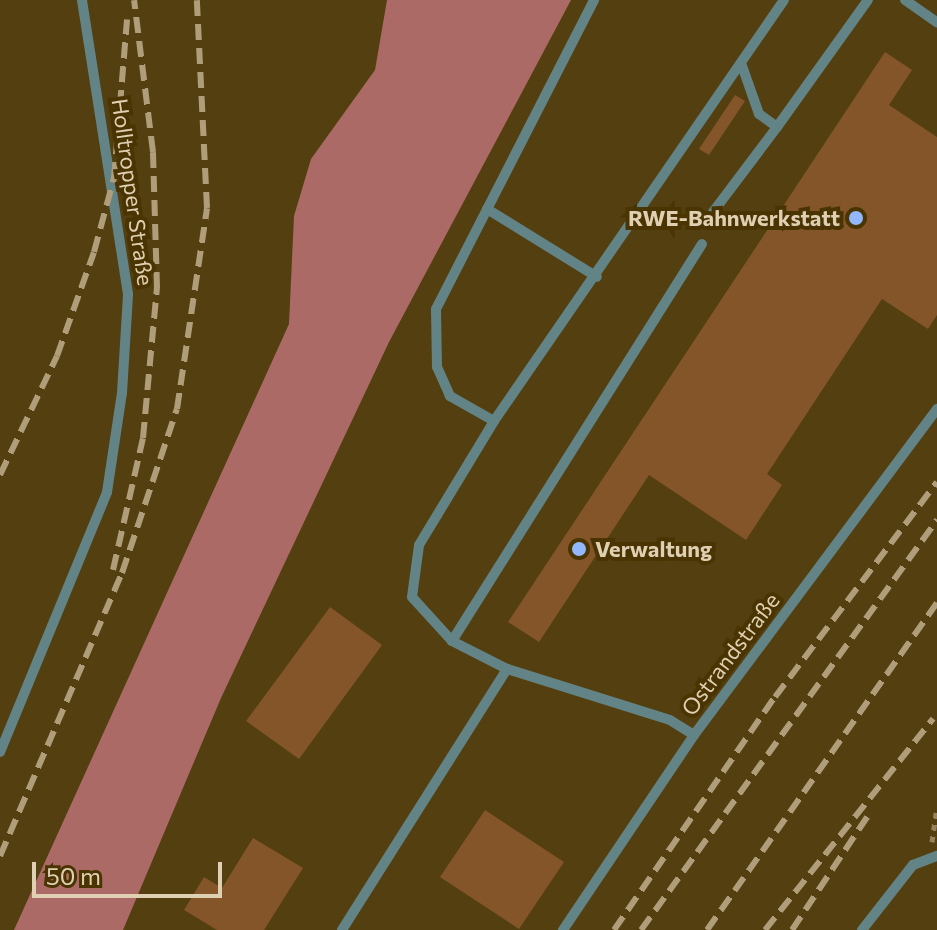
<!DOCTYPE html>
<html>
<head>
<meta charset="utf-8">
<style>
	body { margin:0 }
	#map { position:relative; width:937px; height:930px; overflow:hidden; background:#543f10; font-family:Commissioner,sans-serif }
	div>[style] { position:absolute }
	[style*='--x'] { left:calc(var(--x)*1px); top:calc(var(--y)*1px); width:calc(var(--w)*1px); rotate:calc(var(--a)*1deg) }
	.forest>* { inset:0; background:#ac6a67 }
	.building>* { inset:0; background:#835529 }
	.path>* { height:5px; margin-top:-2.5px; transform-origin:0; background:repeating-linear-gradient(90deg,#96835d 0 6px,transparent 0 12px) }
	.lane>* { height:10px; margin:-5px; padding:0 5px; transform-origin:5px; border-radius:5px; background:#628487 }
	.rail>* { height:6px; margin-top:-3px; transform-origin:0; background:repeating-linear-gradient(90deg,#b09e7b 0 16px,transparent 0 24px) }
	.dots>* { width:22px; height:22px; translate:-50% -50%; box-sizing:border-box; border:4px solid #493402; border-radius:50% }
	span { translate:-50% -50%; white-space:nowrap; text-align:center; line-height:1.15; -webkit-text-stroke:8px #493402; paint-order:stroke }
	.street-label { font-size:22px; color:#e0d0b3 }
	.poi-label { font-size:22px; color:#e0d0b3; font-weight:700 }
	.right { translate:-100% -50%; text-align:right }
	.left { translate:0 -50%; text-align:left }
	.scale { position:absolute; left:32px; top:862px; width:190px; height:36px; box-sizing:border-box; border:4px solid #e0d0b3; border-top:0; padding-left:10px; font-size:24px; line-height:28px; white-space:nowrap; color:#e0d0b3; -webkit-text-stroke:6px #493402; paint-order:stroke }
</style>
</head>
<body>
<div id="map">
	<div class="forest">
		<i style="clip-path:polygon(387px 0,571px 0,389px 342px,221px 698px,123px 930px,14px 930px,289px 324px,294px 216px,311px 159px,375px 70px)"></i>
	</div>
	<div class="building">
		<i style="clip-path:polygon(885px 52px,912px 70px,889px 105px,937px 137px,937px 315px,928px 329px,882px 299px,767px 474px,782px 485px,746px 540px,649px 475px,539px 642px,508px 622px)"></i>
		<i style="clip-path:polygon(735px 95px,745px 101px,709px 155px,699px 149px)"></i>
		<i style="clip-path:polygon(330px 607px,382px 645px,299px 759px,246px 721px)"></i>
		<i style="clip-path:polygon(485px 810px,564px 862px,519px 929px,440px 877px)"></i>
		<i style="clip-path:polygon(253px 838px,303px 868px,264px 930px,217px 930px,184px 910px,204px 877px,222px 888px)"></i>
	</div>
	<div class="path">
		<i style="--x:932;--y:842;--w:35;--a:-82"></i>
	</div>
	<div class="lane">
		<i style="--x:905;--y:0;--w:39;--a:35"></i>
		<i style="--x:777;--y:127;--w:156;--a:-54.4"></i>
		<i style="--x:487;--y:209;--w:129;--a:31.7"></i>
		<i style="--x:713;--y:212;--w:106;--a:-53"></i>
		<i style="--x:777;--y:127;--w:22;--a:-144"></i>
		<i style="--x:759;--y:114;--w:54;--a:-109.4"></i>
		<i style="--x:494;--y:421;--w:51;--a:-150.4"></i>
		<i style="--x:450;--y:396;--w:32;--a:-114"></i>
		<i style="--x:437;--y:367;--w:58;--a:-91"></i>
		<i style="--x:436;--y:309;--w:347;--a:-62.9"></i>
		<i style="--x:452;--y:641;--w:469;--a:-57.8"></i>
		<i style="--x:694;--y:735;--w:28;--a:-148"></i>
		<i style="--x:670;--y:720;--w:171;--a:-162.6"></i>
		<i style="--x:507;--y:669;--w:62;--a:-153"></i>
		<i style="--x:452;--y:641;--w:59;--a:-132.3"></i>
		<i style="--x:412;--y:597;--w:52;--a:-82.3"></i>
		<i style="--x:419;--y:545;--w:145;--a:-58.8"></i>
		<i style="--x:494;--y:421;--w:511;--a:-55.44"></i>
		<i style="--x:0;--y:752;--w:281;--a:-67.6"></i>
		<i style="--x:107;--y:492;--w:100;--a:-81.4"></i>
		<i style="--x:122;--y:393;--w:99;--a:-86.5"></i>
		<i style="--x:128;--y:294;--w:298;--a:-98.9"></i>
		<i style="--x:342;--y:930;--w:309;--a:-57.7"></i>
		<i style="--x:563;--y:930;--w:235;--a:-56.1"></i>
		<i style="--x:694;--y:735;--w:407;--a:-53.3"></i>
		<i style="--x:862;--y:930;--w:83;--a:-51.9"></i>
		<i style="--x:913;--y:865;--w:26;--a:-21"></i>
	</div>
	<div class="rail">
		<i style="--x:0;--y:475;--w:132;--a:-64.4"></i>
		<i style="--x:57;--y:356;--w:110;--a:-70.4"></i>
		<i style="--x:94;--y:252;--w:77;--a:-74.9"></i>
		<i style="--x:114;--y:178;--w:159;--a:-85.3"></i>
		<i style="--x:113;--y:570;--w:135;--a:-77.2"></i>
		<i style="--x:143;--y:438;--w:151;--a:-84.7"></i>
		<i style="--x:157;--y:288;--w:136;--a:-91.7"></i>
		<i style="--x:153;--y:152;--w:153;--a:-97.1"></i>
		<i style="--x:0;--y:856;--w:308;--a:-66.7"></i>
		<i style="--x:122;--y:573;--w:173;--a:-71.5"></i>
		<i style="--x:177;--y:409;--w:203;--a:-81.5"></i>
		<i style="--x:207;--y:208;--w:208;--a:-92.8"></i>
		<i style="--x:614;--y:930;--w:283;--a:-55.4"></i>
		<i style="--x:775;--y:697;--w:269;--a:-53"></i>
		<i style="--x:641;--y:930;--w:506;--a:-54.17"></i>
		<i style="--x:707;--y:930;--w:400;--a:-54.9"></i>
		<i style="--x:765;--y:930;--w:270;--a:-51.5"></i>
		<i style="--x:792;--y:930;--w:136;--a:-56.4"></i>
	</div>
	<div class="dots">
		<i style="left:856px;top:218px;background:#92b7fd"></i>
		<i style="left:579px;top:549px;background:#92b7fd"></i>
	</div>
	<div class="street-label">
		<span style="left:133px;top:192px;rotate:82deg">Holltropper Straße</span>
		<span style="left:730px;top:654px;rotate:-53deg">Ostrandstraße</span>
	</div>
	<div class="poi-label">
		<span class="right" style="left:840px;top:218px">RWE-Bahnwerkstatt</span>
		<span class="left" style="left:595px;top:549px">Verwaltung</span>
	</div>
	<div class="scale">50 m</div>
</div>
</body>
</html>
